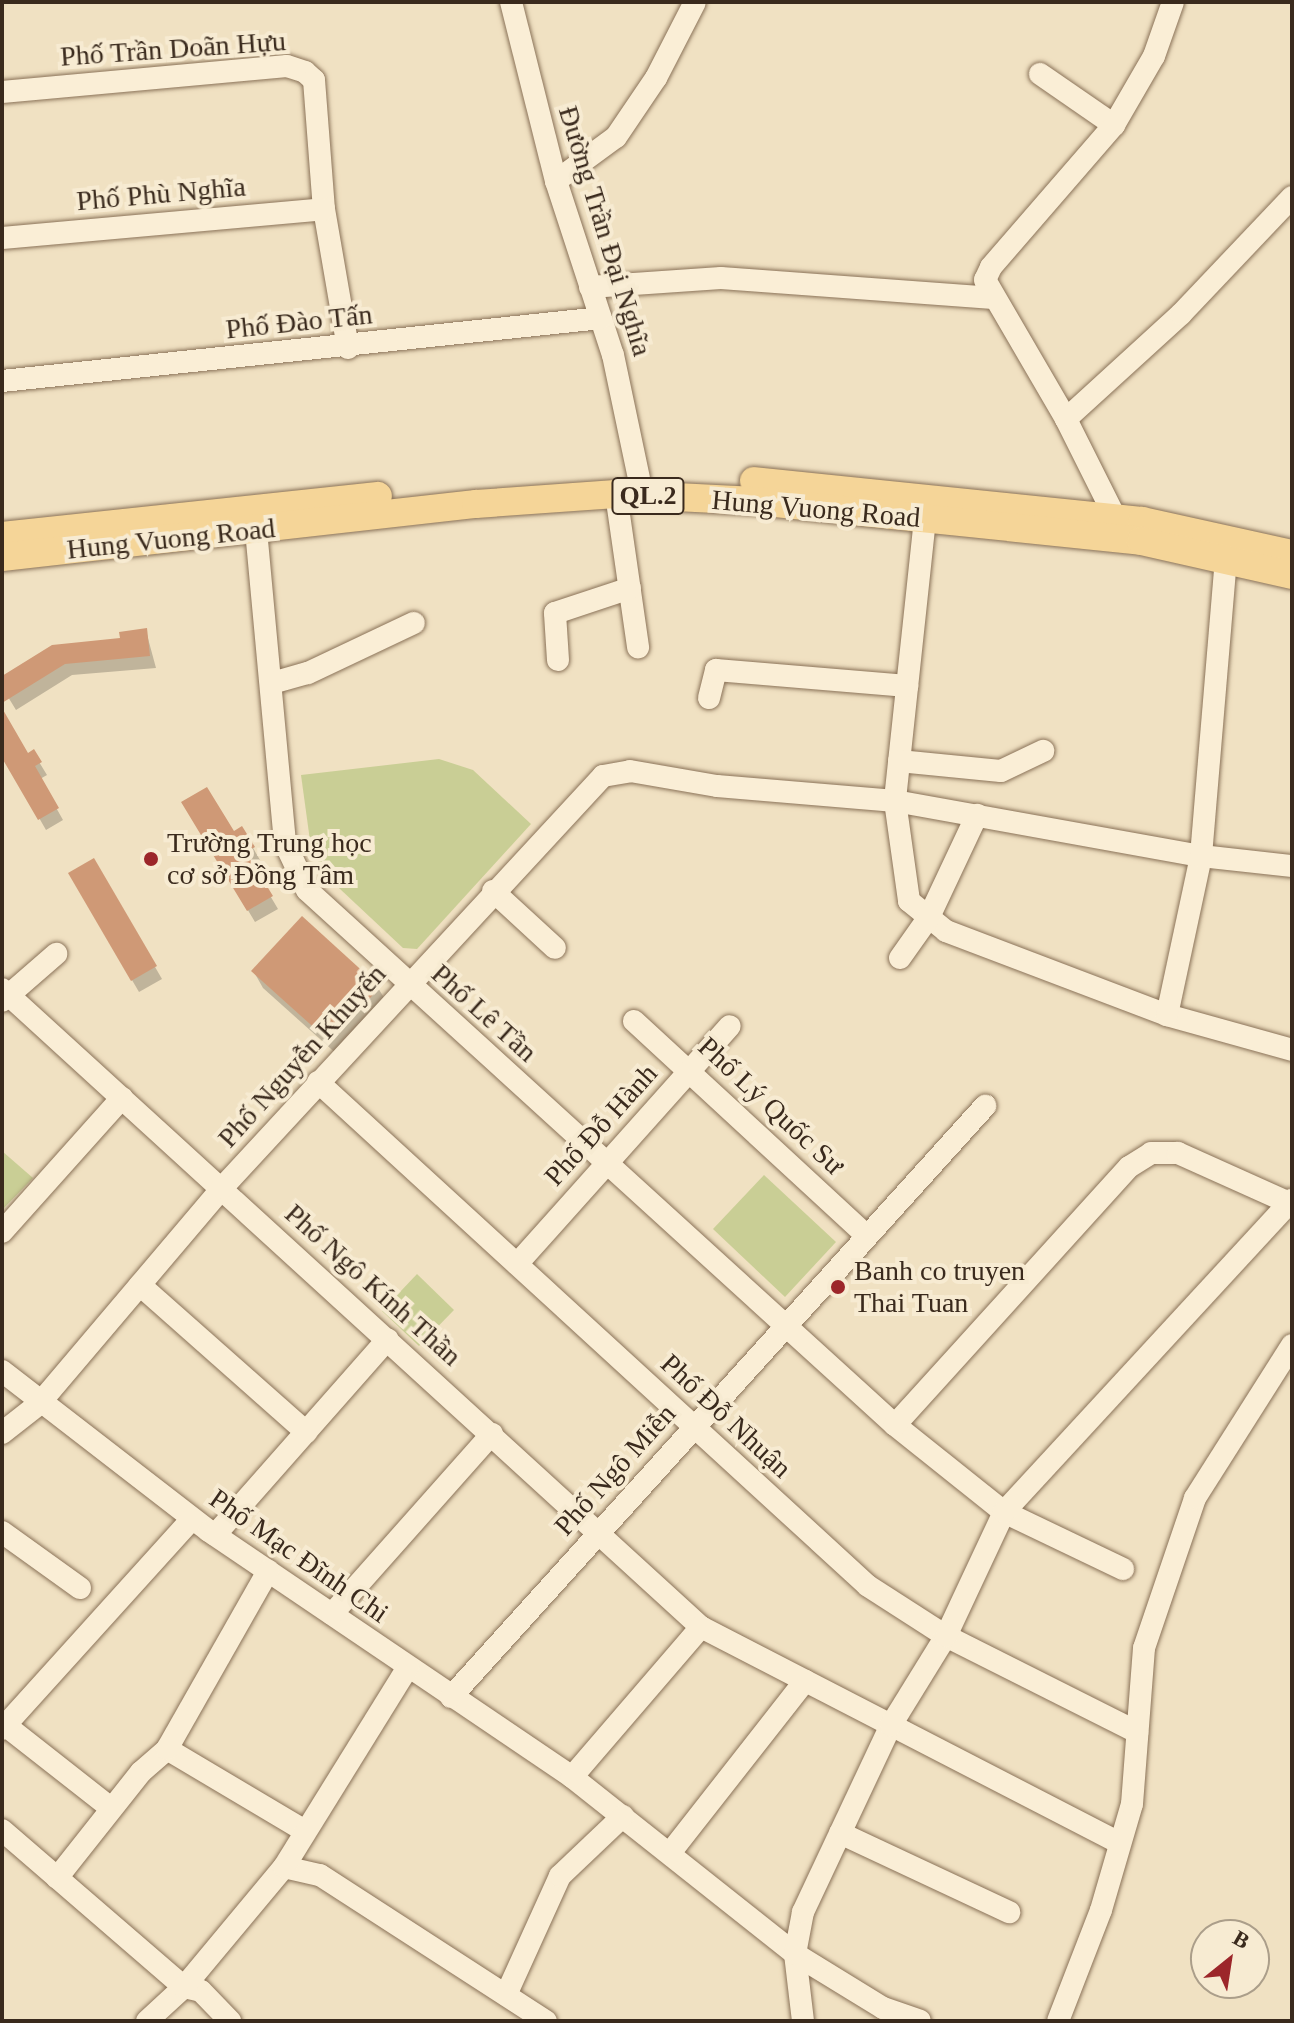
<!DOCTYPE html>
<html>
<head>
<meta charset="utf-8">
<style>
	body { margin:0 }
	#map { position:relative; width:1294px; height:2023px; overflow:hidden; background:#f0e1c2; font-family:Georgia,serif }
	div>[style] { position:absolute }
	[style*='--x'] { left:calc(var(--x)*1px); top:calc(var(--y)*1px); width:calc(var(--w)*1px); rotate:calc(var(--a)*1deg) }
	.green>* { inset:0; background:#c9ce95 }
	.shadow>* { inset:0; background:#0003 }
	.building>* { inset:0; background:#cf9976 }
	.roads { filter:drop-shadow(0 0 2px #8a7258) drop-shadow(0 0 2px #8a7258) }
	.minor>* { height:22px; margin:-11px; padding:0 11px; transform-origin:11px; border-radius:11px; background:#faeed6 }
	.major>* { height:28px; margin:-14px; padding:0 14px; transform-origin:14px; border-radius:14px; background:#f5d598 }
	.dots>* { width:22px; height:22px; translate:-50% -50%; box-sizing:border-box; border:4px solid #f7ebd2; border-radius:50% }
	span { translate:-50% -50%; white-space:nowrap; text-align:center; line-height:1.15; -webkit-text-stroke:8px #f7ebd2; paint-order:stroke }
	.shield-label span { padding:2px 6px; background:#f7ebd2; border:2px solid; border-radius:6px; -webkit-text-stroke-width:0 }
	.shield-label { font-size:26px; color:#3a2a1d; font-weight:700 }
	.street-label { font-size:28px; color:#3a2a1d }
	.poi-label { font-size:28px; color:#3a2a1d }
	.left { translate:0 -50%; text-align:left }
	.frame { position:absolute; inset:0; border:4px solid #3a2a1d; pointer-events:none }
	.north { position:absolute; left:1190px; top:1919px; width:80px; height:80px; box-sizing:border-box; background:#f7ebd2; border:2px solid #ab9e8a; border-radius:50%; rotate:30deg; font-size:22px; font-weight:700; line-height:32px; text-align:center; color:#3a2a1d }
	.north::after { content:''; display:block; margin:auto; width:28px; height:36px; background:#9c262a; clip-path:polygon(50% 0,100% 100%,50% 72%,0 100%) }
</style>
</head>
<body>
<div id="map">
	<div class="green">
		<i style="clip-path:polygon(439px 759px,473px 770px,531px 824px,417px 949px,403px 948px,324px 874px,311px 848px,301px 775px)"></i>
		<i style="clip-path:polygon(2px 1151px,33px 1178px,2px 1210px)"></i>
		<i style="clip-path:polygon(764px 1175px,836px 1242px,785px 1297px,713px 1229px)"></i>
		<i style="clip-path:polygon(417px 1274px,454px 1310px,419px 1346px,382px 1311px)"></i>
	</div>
	<div class="shadow">
		<i style="clip-path:polygon(146px 631px,156px 668px,72px 675px,16px 710px,2px 687px,2px 678px)"></i>
		<i style="clip-path:polygon(2px 712px,27px 755px,33px 752px,47px 775px,40px 779px,63px 820px,46px 830px,2px 753px)"></i>
		<i style="clip-path:polygon(184px 803px,233px 834px,242px 829px,260px 860px,252px 865px,278px 909px,255px 922px)"></i>
		<i style="clip-path:polygon(93px 860px,162px 979px,139px 992px,70px 874px)"></i>
		<i style="clip-path:polygon(254px 972px,378px 988px,388px 1004px,340px 1057px,263px 988px)"></i>
	</div>
	<div class="building">
		<i style="clip-path:polygon(147px 628px,150px 656px,65px 664px,2px 703px,2px 676px,52px 645px,120px 638px,119px 632px)"></i>
		<i style="clip-path:polygon(2px 708px,28px 753px,34px 749px,42px 762px,35px 766px,59px 808px,38px 820px,2px 758px)"></i>
		<i style="clip-path:polygon(207px 787px,234px 831px,242px 826px,255px 847px,246px 852px,273px 896px,247px 911px,181px 802px)"></i>
		<i style="clip-path:polygon(94px 858px,157px 966px,131px 981px,68px 873px)"></i>
		<i style="clip-path:polygon(302px 916px,380px 987px,330px 1042px,251px 971px)"></i>
	</div>
	<div class="roads">
		<div class="minor">
			<i style="--x:511;--y:2;--w:185;--a:75.9"></i>
			<i style="--x:556;--y:181;--w:183;--a:71.9"></i>
			<i style="--x:613;--y:355;--w:126;--a:78.1"></i>
			<i style="--x:1040;--y:74;--w:90;--a:34.6"></i>
			<i style="--x:2;--y:92;--w:286;--a:-5.2"></i>
			<i style="--x:287;--y:66;--w:19;--a:18"></i>
			<i style="--x:305;--y:72;--w:12;--a:42"></i>
			<i style="--x:314;--y:80;--w:129;--a:85.6"></i>
			<i style="--x:324;--y:209;--w:141;--a:80.2"></i>
			<i style="--x:556;--y:181;--w:74;--a:-36.3"></i>
			<i style="--x:616;--y:137;--w:71;--a:-55.9"></i>
			<i style="--x:656;--y:78;--w:85;--a:-62.8"></i>
			<i style="--x:2;--y:238;--w:323;--a:-5.1"></i>
			<i style="--x:590;--y:287;--w:131;--a:-3.9"></i>
			<i style="--x:721;--y:278;--w:273;--a:4.2"></i>
			<i style="--x:2;--y:381;--w:602;--a:-6"></i>
			<i style="--x:1066;--y:419;--w:161;--a:-120.2"></i>
			<i style="--x:985;--y:280;--w:14;--a:-65"></i>
			<i style="--x:991;--y:267;--w:188;--a:-49.1"></i>
			<i style="--x:1114;--y:125;--w:80;--a:-59.9"></i>
			<i style="--x:1154;--y:56;--w:57;--a:-70.6"></i>
			<i style="--x:616;--y:494;--w:155;--a:81.8"></i>
			<i style="--x:925;--y:519;--w:284;--a:96.1"></i>
			<i style="--x:895;--y:801;--w:101;--a:82"></i>
			<i style="--x:909;--y:901;--w:48;--a:39"></i>
			<i style="--x:946;--y:931;--w:236;--a:20.8"></i>
			<i style="--x:1167;--y:1015;--w:130;--a:15.6"></i>
			<i style="--x:1116;--y:519;--w:112;--a:-116.6"></i>
			<i style="--x:1066;--y:419;--w:156;--a:-42.4"></i>
			<i style="--x:1181;--y:314;--w:161;--a:-46.5"></i>
			<i style="--x:256;--y:530;--w:314;--a:84.7"></i>
			<i style="--x:285;--y:843;--w:52;--a:64.9"></i>
			<i style="--x:307;--y:890;--w:795;--a:42.3"></i>
			<i style="--x:895;--y:1425;--w:139;--a:38.6"></i>
			<i style="--x:1004;--y:1512;--w:132;--a:25.6"></i>
			<i style="--x:558;--y:660;--w:47;--a:-93.7"></i>
			<i style="--x:555;--y:613;--w:79;--a:-18.4"></i>
			<i style="--x:272;--y:683;--w:37;--a:-16"></i>
			<i style="--x:308;--y:673;--w:117;--a:-25.3"></i>
			<i style="--x:709;--y:698;--w:29;--a:-76"></i>
			<i style="--x:716;--y:670;--w:192;--a:4.8"></i>
			<i style="--x:899;--y:761;--w:102;--a:5.6"></i>
			<i style="--x:1001;--y:771;--w:47;--a:-25.5"></i>
			<i style="--x:493;--y:891;--w:84;--a:42.6"></i>
			<i style="--x:900;--y:958;--w:50;--a:-54.7"></i>
			<i style="--x:929;--y:917;--w:113;--a:-64.8"></i>
			<i style="--x:2;--y:989;--w:946;--a:42.39"></i>
			<i style="--x:701;--y:1627;--w:471;--a:27.3"></i>
			<i style="--x:2;--y:1001;--w:72;--a:-41"></i>
			<i style="--x:1167;--y:1015;--w:163;--a:-77.9"></i>
			<i style="--x:1201;--y:856;--w:297;--a:-85.2"></i>
			<i style="--x:634;--y:1021;--w:317;--a:42.7"></i>
			<i style="--x:318;--y:1082;--w:746;--a:42.5"></i>
			<i style="--x:868;--y:1586;--w:93;--a:32.7"></i>
			<i style="--x:946;--y:1636;--w:214;--a:26.7"></i>
			<i style="--x:2;--y:1232;--w:180;--a:-48.2"></i>
			<i style="--x:517;--y:1264;--w:319;--a:-48.2"></i>
			<i style="--x:140;--y:1285;--w:222;--a:41.5"></i>
			<i style="--x:2;--y:1371;--w:262;--a:37.7"></i>
			<i style="--x:209;--y:1531;--w:439;--a:34.1"></i>
			<i style="--x:572;--y:1777;--w:285;--a:38.4"></i>
			<i style="--x:795;--y:1954;--w:103;--a:31.5"></i>
			<i style="--x:883;--y:2008;--w:39;--a:19"></i>
			<i style="--x:895;--y:1425;--w:348;--a:-47.8"></i>
			<i style="--x:1129;--y:1167;--w:26;--a:-32"></i>
			<i style="--x:1151;--y:1153;--w:27;--a:0"></i>
			<i style="--x:1178;--y:1153;--w:122;--a:24.2"></i>
			<i style="--x:2;--y:1433;--w:47;--a:-38.1"></i>
			<i style="--x:39;--y:1404;--w:283;--a:-49.7"></i>
			<i style="--x:222;--y:1188;--w:561;--a:-47.24"></i>
			<i style="--x:603;--y:776;--w:27;--a:-10"></i>
			<i style="--x:630;--y:771;--w:88;--a:9.8"></i>
			<i style="--x:717;--y:786;--w:179;--a:4.8"></i>
			<i style="--x:895;--y:801;--w:311;--a:10.2"></i>
			<i style="--x:1201;--y:856;--w:92;--a:6.3"></i>
			<i style="--x:2;--y:1532;--w:96;--a:35.7"></i>
			<i style="--x:215;--y:1535;--w:261;--a:-48.6"></i>
			<i style="--x:332;--y:1614;--w:241;--a:-48.4"></i>
			<i style="--x:451;--y:1697;--w:797;--a:-47.9"></i>
			<i style="--x:5;--y:1725;--w:135;--a:38.1"></i>
			<i style="--x:2;--y:1729;--w:283;--a:-47.9"></i>
			<i style="--x:167;--y:1749;--w:161;--a:30.7"></i>
			<i style="--x:572;--y:1777;--w:198;--a:-49.3"></i>
			<i style="--x:2;--y:1830;--w:240;--a:40.8"></i>
			<i style="--x:184;--y:1987;--w:17;--a:13"></i>
			<i style="--x:201;--y:1991;--w:42;--a:46"></i>
			<i style="--x:840;--y:1833;--w:187;--a:25.1"></i>
			<i style="--x:670;--y:1853;--w:219;--a:-51.9"></i>
			<i style="--x:284;--y:1867;--w:37;--a:13"></i>
			<i style="--x:320;--y:1875;--w:269;--a:32.9"></i>
			<i style="--x:57;--y:1878;--w:135;--a:-51.6"></i>
			<i style="--x:141;--y:1772;--w:35;--a:-41"></i>
			<i style="--x:167;--y:1749;--w:205;--a:-60.4"></i>
			<i style="--x:506;--y:1995;--w:131;--a:-65.6"></i>
			<i style="--x:560;--y:1876;--w:87;--a:-43.6"></i>
			<i style="--x:147;--y:2021;--w:50;--a:-42.6"></i>
			<i style="--x:184;--y:1987;--w:156;--a:-50.2"></i>
			<i style="--x:284;--y:1867;--w:235;--a:-58.2"></i>
			<i style="--x:803;--y:2021;--w:67;--a:-96.8"></i>
			<i style="--x:795;--y:1954;--w:43;--a:-79.2"></i>
			<i style="--x:803;--y:1912;--w:207;--a:-64.8"></i>
			<i style="--x:891;--y:1725;--w:105;--a:-58.3"></i>
			<i style="--x:946;--y:1636;--w:137;--a:-64.9"></i>
			<i style="--x:1004;--y:1512;--w:425;--a:-47.3"></i>
			<i style="--x:1058;--y:2021;--w:119;--a:-68.8"></i>
			<i style="--x:1101;--y:1910;--w:110;--a:-73.7"></i>
			<i style="--x:1132;--y:1804;--w:156;--a:-85.6"></i>
			<i style="--x:1144;--y:1648;--w:158;--a:-71.2"></i>
			<i style="--x:1195;--y:1498;--w:181;--a:-57.6"></i>
		</div>
		<div class="major">
			<i style="--x:754;--y:481;--w:390;--a:5.9"></i>
			<i style="--x:1142;--y:521;--w:154;--a:12.4"></i>
			<i style="--x:2;--y:536;--w:378;--a:-6.1"></i>
			<i style="--x:2;--y:557;--w:477;--a:-6.4"></i>
			<i style="--x:476;--y:504;--w:140;--a:-4.1"></i>
			<i style="--x:616;--y:494;--w:140;--a:2.9"></i>
			<i style="--x:756;--y:501;--w:387;--a:5.9"></i>
			<i style="--x:1141;--y:541;--w:155;--a:12.7"></i>
		</div>
	</div>
	<div class="dots">
		<i style="left:151px;top:859px;background:#9c262a"></i>
		<i style="left:838px;top:1287px;background:#9c262a"></i>
	</div>
	<div class="shield-label">
		<span style="left:648px;top:496px">QL.2</span>
	</div>
	<div class="street-label">
		<span style="left:173px;top:49px;rotate:-4deg">Phố Trần Doãn Hựu</span>
		<span style="left:161px;top:194px;rotate:-5deg">Phố Phù Nghĩa</span>
		<span style="left:605px;top:231px;rotate:73deg">Đường Trần Đại Nghĩa</span>
		<span style="left:299px;top:322px;rotate:-6deg">Phố Đào Tấn</span>
		<span style="left:816px;top:509px;rotate:5deg">Hung Vuong Road</span>
		<span style="left:171px;top:539px;rotate:-6deg">Hung Vuong Road</span>
		<span style="left:484px;top:1013px;rotate:42deg">Phố Lê Tần</span>
		<span style="left:302px;top:1056px;rotate:-48deg">Phố Nguyễn Khuyến</span>
		<span style="left:771px;top:1106px;rotate:43deg">Phố Lý Quốc Sư</span>
		<span style="left:601px;top:1125px;rotate:-48deg">Phố Đỗ Hành</span>
		<span style="left:373px;top:1285px;rotate:42deg">Phố Ngô Kính Thần</span>
		<span style="left:726px;top:1416px;rotate:43deg">Phố Đỗ Nhuận</span>
		<span style="left:615px;top:1470px;rotate:-48deg">Phố Ngô Miễn</span>
		<span style="left:299px;top:1556px;rotate:35deg">Phố Mạc Đĩnh Chi</span>
	</div>
	<div class="poi-label">
		<span class="left" style="left:167px;top:859px">Trường Trung học<br>cơ sở Đồng Tâm</span>
		<span class="left" style="left:854px;top:1287px">Banh co truyen<br>Thai Tuan</span>
	</div>
	<div class="frame"></div>
	<div class="north">B</div>
</div>
</body>
</html>
